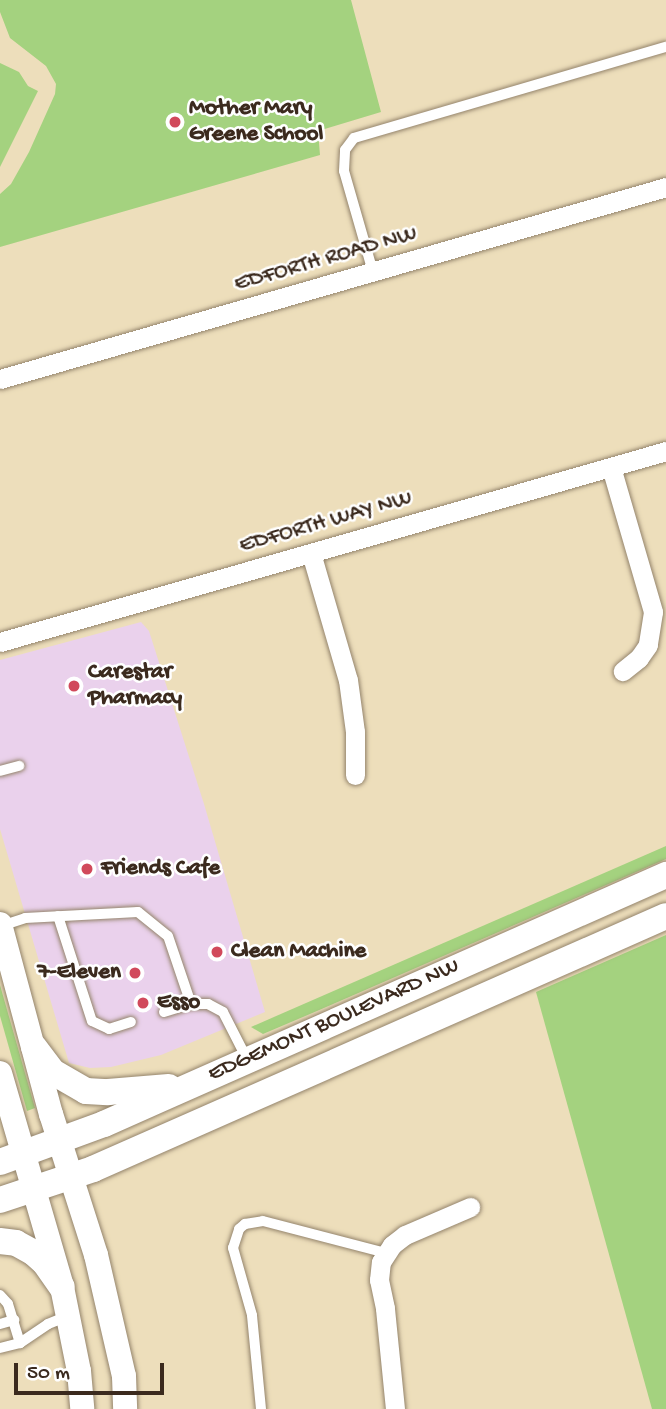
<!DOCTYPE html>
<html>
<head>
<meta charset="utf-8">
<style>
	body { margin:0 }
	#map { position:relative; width:666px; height:1409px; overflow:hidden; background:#eddebb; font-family:"Gochi Hand",sans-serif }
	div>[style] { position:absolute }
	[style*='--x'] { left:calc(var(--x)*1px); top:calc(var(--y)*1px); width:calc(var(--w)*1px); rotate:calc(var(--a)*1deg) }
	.built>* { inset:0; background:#ead1ec }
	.green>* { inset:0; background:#a4d27f }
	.roads { filter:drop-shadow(0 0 2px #94846c) drop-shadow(0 0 2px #94846c) }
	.service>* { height:10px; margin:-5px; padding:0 5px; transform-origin:5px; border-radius:5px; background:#fff }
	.minor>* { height:19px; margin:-9.5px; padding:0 9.5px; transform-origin:9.5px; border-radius:9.5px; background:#fff }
	.tertiary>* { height:24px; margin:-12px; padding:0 12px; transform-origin:12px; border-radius:12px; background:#fff }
	.secondary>* { height:26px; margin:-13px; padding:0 13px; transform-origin:13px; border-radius:13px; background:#fff }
	.dots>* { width:19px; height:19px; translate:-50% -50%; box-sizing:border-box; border:4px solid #fff; border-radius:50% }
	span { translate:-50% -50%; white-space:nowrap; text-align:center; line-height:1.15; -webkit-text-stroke:5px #fff; paint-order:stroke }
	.poi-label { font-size:23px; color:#3b2a1e; font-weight:700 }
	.left { translate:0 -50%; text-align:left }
	.right { translate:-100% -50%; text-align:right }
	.street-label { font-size:23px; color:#3b2a1e }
	.scale { position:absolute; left:14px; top:1363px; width:150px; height:32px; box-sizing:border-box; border:4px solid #3b2a1e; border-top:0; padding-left:9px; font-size:21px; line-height:24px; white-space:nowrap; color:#3b2a1e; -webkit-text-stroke:5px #fff; paint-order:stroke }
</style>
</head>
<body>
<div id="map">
	<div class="built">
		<i style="clip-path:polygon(141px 622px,149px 631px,204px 804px,265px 1012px,161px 1055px,111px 1067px,90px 1068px,69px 1063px,0 829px,0 660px)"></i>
	</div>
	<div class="green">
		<i style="clip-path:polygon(0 0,351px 0,381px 112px,318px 131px,320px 155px,0 247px,0 194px,11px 184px,29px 152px,55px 94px,56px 84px,46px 66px,10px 38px,0 12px)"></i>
		<i style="clip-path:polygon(0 63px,19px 72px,28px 86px,38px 91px,0 167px)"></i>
		<i style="clip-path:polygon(666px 846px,666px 859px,317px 1011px,263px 1034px,251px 1027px)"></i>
		<i style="clip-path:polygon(666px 935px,666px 1409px,652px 1409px,536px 992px)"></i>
		<i style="clip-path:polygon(0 985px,35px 1108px,27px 1111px,0 1016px)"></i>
	</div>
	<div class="roads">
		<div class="service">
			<i style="--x:373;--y:272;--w:105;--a:-106"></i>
			<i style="--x:344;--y:171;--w:21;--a:-87"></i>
			<i style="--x:345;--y:150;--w:15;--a:-53"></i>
			<i style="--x:354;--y:138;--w:325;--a:-16.3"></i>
			<i style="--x:0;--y:771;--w:20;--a:-15"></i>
			<i style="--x:58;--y:916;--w:110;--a:72.1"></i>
			<i style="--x:92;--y:1021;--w:19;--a:25"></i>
			<i style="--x:109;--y:1029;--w:23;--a:-18"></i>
			<i style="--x:1;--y:926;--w:25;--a:-18"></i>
			<i style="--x:25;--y:918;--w:113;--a:-3"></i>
			<i style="--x:138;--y:912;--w:38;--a:39"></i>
			<i style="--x:168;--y:936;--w:72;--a:71.3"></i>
			<i style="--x:191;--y:1004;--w:17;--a:0"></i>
			<i style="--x:208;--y:1004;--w:17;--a:28"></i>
			<i style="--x:223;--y:1012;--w:53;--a:62.9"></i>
			<i style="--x:164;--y:1012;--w:28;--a:-17"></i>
			<i style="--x:0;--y:1295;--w:12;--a:48"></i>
			<i style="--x:8;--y:1304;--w:41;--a:72.9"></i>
			<i style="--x:0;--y:1324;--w:15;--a:-16"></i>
			<i style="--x:0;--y:1348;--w:21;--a:-14"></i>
			<i style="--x:20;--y:1343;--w:34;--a:-34"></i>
			<i style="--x:48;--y:1324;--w:22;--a:-22"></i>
			<i style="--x:261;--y:1409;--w:94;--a:-95.5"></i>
			<i style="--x:252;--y:1315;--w:70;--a:-105.8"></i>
			<i style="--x:233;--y:1248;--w:20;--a:-72"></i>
			<i style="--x:239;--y:1229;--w:8;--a:-40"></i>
			<i style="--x:245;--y:1224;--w:18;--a:-9"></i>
			<i style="--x:263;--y:1221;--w:127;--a:14.6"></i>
		</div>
		<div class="minor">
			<i style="--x:0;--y:379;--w:693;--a:-16.08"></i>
			<i style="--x:611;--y:467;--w:151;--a:73.8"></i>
			<i style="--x:653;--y:612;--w:33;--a:99"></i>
			<i style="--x:648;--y:645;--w:16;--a:125"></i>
			<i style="--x:639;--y:658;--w:21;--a:141"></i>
			<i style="--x:311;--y:553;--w:132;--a:73.8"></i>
			<i style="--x:348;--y:680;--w:52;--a:82.3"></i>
			<i style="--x:355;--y:732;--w:43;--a:90"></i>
			<i style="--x:0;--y:642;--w:693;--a:-16"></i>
			<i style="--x:395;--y:1409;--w:101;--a:-95.7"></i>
			<i style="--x:385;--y:1308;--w:29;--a:-102"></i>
			<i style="--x:379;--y:1280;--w:18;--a:-84"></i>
			<i style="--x:381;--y:1262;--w:20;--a:-57"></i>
			<i style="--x:392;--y:1245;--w:16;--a:-38"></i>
			<i style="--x:405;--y:1235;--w:71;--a:-23.3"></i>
		</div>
		<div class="tertiary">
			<i style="--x:0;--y:924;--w:197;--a:75"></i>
			<i style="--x:51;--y:1114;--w:148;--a:72.3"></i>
			<i style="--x:96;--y:1255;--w:124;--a:77"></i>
			<i style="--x:124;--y:1376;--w:33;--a:88"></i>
			<i style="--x:0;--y:1073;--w:223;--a:73.8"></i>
			<i style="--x:62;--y:1287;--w:86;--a:78.6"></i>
			<i style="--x:79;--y:1371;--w:38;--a:85"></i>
		</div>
		<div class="secondary">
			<i style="--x:34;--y:1047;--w:31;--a:53"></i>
			<i style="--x:53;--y:1072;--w:38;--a:30"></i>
			<i style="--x:86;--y:1091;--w:22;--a:3"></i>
			<i style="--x:108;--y:1092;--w:61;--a:-4.7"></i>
			<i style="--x:0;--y:1162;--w:111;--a:-20.1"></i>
			<i style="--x:104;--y:1124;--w:615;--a:-23.9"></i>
			<i style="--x:0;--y:1200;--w:98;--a:-18.4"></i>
			<i style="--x:93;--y:1169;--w:626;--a:-23.82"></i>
			<i style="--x:0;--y:1241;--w:16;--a:7"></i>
			<i style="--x:16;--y:1243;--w:21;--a:29"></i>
			<i style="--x:34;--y:1253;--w:15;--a:42"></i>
			<i style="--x:45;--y:1263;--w:29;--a:55"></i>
		</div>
	</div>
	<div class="dots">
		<i style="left:175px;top:122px;background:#d1495b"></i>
		<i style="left:74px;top:686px;background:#d1495b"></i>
		<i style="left:87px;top:869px;background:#d1495b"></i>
		<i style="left:217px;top:952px;background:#d1495b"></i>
		<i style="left:135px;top:973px;background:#d1495b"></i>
		<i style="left:143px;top:1003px;background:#d1495b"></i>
	</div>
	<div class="poi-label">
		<span class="left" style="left:189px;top:122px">Mother Mary<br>Greene School</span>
		<span class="left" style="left:88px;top:686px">Carestar<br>Pharmacy</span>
		<span class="left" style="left:101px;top:869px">Friends Cafe</span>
		<span class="left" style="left:231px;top:952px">Clean Machine</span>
		<span class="right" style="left:121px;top:973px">7-Eleven</span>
		<span class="left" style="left:157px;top:1003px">Esso</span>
	</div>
	<div class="street-label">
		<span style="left:326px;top:260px;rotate:-16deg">EDFORTH ROAD NW</span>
		<span style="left:326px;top:523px;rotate:-16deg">EDFORTH WAY NW</span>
		<span style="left:334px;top:1021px;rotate:-24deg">EDGEMONT BOULEVARD NW</span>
	</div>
	<div class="scale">50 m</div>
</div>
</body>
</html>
